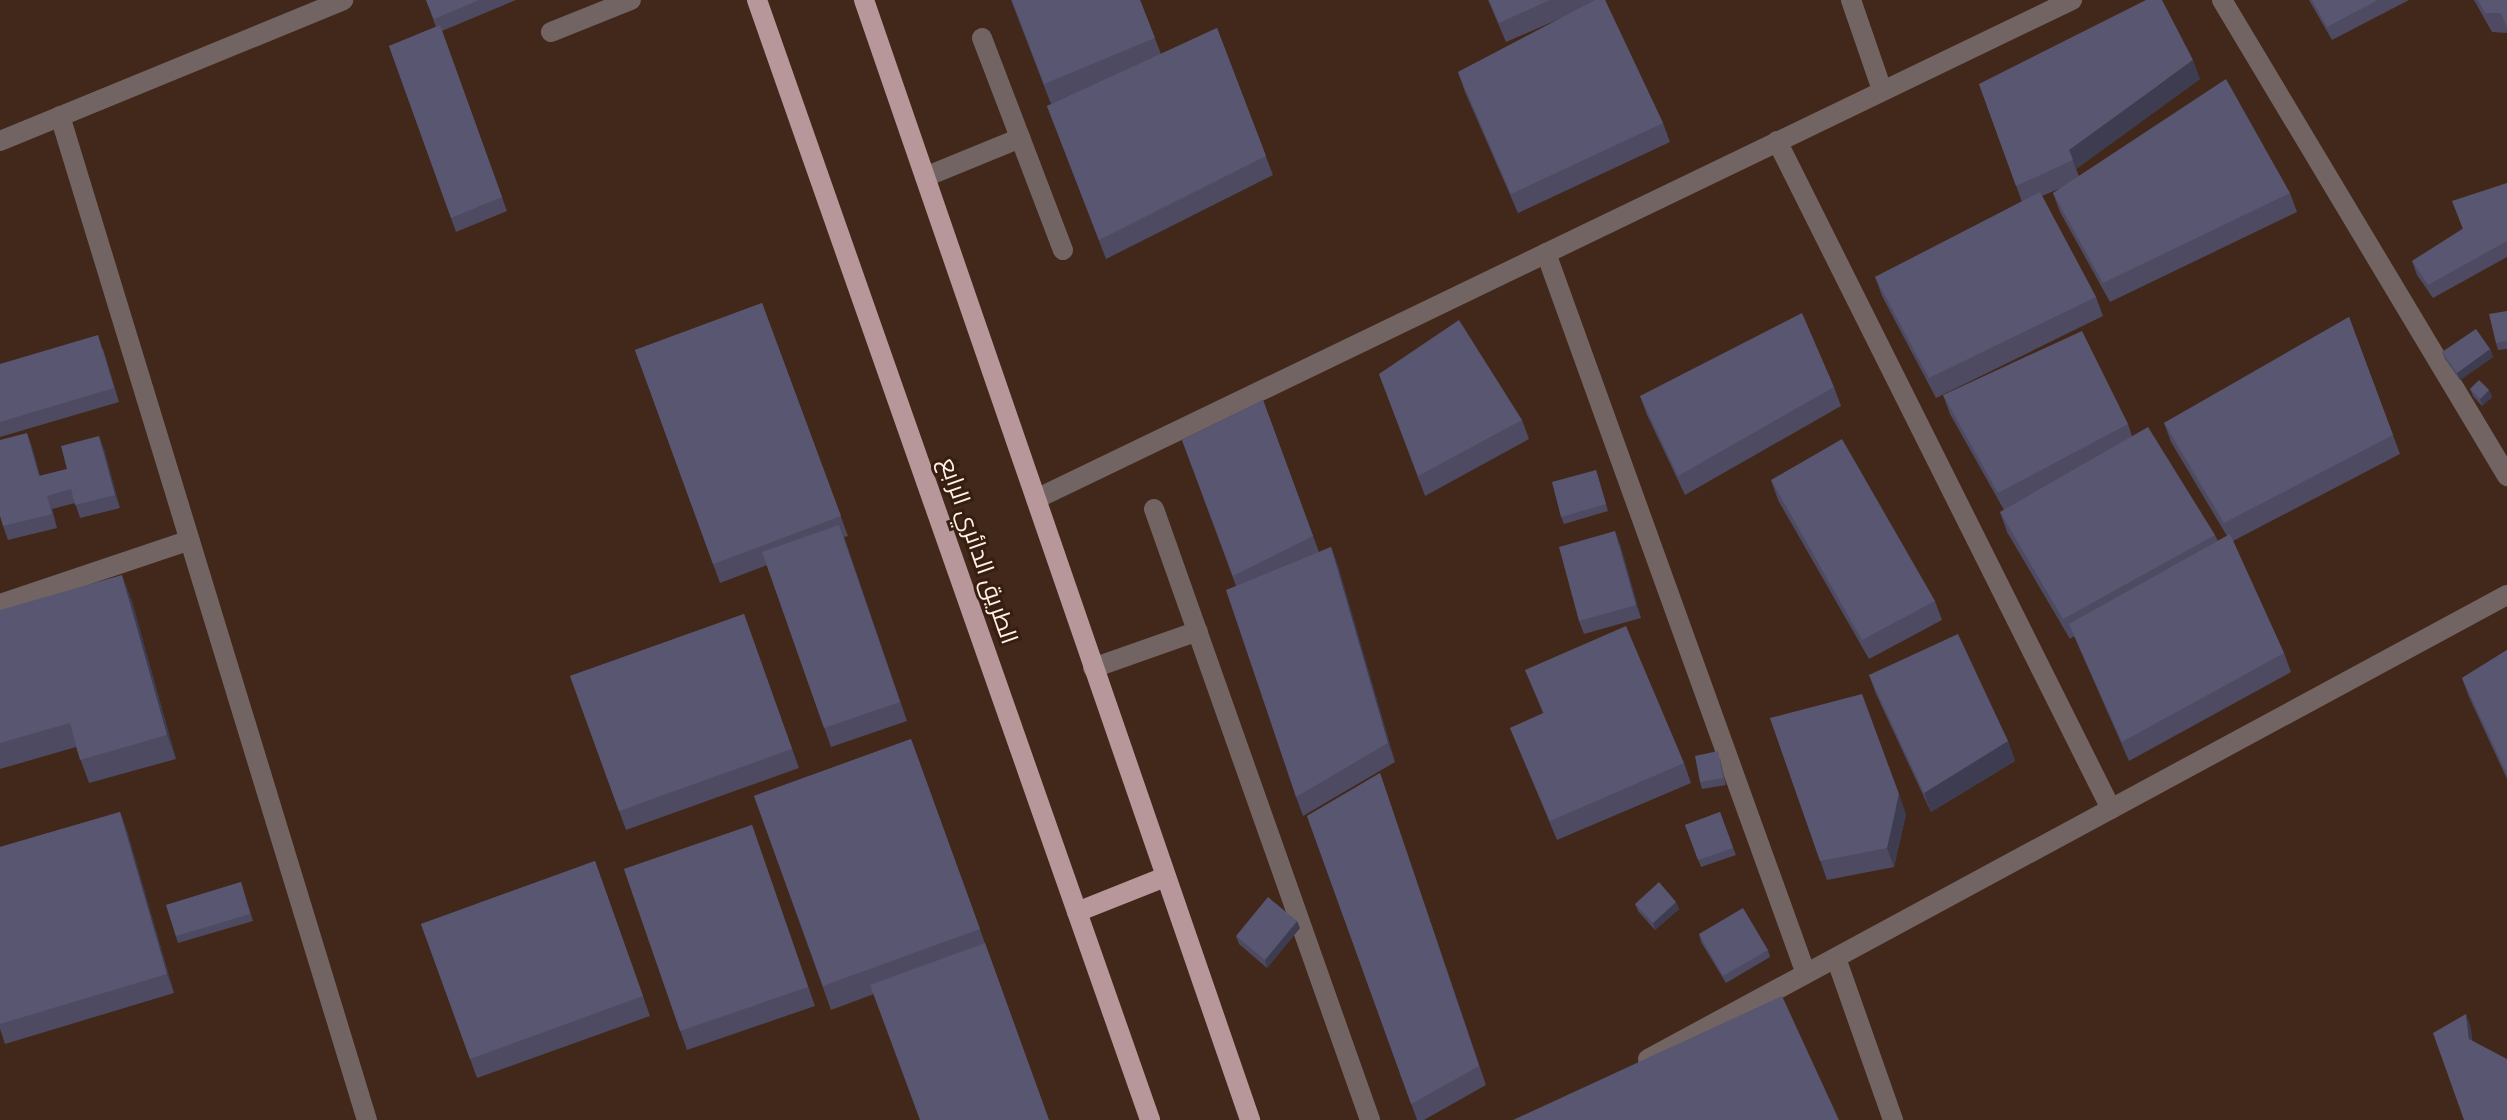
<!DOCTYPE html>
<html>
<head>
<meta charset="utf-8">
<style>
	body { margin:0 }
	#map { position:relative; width:2507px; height:1120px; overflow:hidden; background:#41281a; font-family:Karla,Cairo,sans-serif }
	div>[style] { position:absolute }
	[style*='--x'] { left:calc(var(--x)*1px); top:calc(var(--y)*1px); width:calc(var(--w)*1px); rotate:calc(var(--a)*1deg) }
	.lane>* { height:20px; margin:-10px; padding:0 10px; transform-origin:10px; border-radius:10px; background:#736464 }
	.street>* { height:20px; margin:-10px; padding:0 10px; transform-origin:10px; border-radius:10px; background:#736464 }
	.primary>* { height:20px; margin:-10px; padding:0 10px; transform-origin:10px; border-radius:10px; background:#b79799 }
	.wall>* { inset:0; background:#4d4a62 }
	.shaded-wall>* { inset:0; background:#3e3c50 }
	.building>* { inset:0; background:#595672 }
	span { translate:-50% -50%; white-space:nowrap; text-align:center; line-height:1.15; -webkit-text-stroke:6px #371e10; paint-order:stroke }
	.street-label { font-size:24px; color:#fff1e9 }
</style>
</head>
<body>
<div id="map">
	<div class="lane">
		<i style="--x:1851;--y:0;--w:95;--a:71"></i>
		<i style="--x:551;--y:32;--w:86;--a:-21.8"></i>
		<i style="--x:982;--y:38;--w:227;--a:69.1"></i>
		<i style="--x:925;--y:177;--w:103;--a:-22.3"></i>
		<i style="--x:1154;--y:509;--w:648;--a:70.53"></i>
		<i style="--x:1093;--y:668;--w:111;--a:-19.4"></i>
		<i style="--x:1836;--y:958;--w:172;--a:70.6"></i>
	</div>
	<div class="street">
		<i style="--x:2222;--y:0;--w:555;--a:59.09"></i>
		<i style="--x:60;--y:116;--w:1050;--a:73"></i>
		<i style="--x:0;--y:141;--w:371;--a:-22.3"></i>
		<i style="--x:1777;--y:141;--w:747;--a:63.43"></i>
		<i style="--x:1546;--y:253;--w:766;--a:70.17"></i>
		<i style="--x:1036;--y:499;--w:1150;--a:-25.72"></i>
		<i style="--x:0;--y:604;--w:200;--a:-18.6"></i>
		<i style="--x:1648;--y:1059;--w:976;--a:-28.38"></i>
	</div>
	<div class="primary">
		<i style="--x:757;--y:0;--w:1187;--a:70.66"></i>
		<i style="--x:864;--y:0;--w:1185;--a:70.98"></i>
		<i style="--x:1077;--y:912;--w:95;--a:-21.7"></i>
	</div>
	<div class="wall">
		<i style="clip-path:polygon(426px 0,516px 0,442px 31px,507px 211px,456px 232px,389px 46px,436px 27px)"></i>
		<i style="clip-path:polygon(1011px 0,1140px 0,1161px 54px,1217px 28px,1273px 175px,1106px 259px,1047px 106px,1073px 94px,1051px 104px)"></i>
		<i style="clip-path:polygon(1488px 0,1605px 0,1663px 123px,1670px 142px,1518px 213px,1465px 92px,1458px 72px,1566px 16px,1506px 42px)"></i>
		<i style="clip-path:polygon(2309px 0,2409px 0,2332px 40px)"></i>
		<i style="clip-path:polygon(2474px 0,2507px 0,2507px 33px,2492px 32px)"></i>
		<i style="clip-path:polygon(2200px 79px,2076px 169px,2079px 176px,2290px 193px,2297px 212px,2110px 302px,2060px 212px,2053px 193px,2061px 188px,2042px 196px,2096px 297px,2103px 316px,1936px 398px,1882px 296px,1875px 277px,2022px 202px,1979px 84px)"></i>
		<i style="clip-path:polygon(2507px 183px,2507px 257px,2433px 298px,2417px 275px,2412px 261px,2462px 229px)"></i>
		<i style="clip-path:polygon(762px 303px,848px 536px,844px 537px,907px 721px,831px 747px,767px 565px,720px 583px,635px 350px)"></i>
		<i style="clip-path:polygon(2507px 311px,2507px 349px,2498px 350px,2496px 343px)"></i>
		<i style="clip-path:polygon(2349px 317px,2400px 454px,2233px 541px,2284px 653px,2291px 672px,2129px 761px,2074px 636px,2070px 639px,2007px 532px,2000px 512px,2004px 510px,1950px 414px,1943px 395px,2128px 424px,2132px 436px,2215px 535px,2218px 541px,2227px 536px,2171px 442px,2164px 423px)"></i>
		<i style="clip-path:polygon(103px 349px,119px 402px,0 437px,0 364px)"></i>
		<i style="clip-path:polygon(2490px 349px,2493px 357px,2460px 380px,2445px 359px,2442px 352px)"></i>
		<i style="clip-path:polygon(1379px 374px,1522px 420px,1529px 439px,1425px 496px)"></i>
		<i style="clip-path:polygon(1834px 387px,1841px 406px,1685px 495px,1647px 415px,1640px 396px)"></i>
		<i style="clip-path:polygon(2470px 389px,2489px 390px,2492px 397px,2482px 406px,2473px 396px)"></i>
		<i style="clip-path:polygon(1263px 400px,1319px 552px,1331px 547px,1338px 566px,1395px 762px,1303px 816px,1296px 797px,1236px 586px,1182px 440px)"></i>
		<i style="clip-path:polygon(27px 433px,40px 476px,67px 469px,104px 449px,120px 508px,80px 518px,75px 503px,52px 509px,57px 528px,8px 540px,3px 526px)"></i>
		<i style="clip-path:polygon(1596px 470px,1608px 511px,1564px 524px,1561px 517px)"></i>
		<i style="clip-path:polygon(1771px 480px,1935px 601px,1942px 620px,1869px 659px,1778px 500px)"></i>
		<i style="clip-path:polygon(1620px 544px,1641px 618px,1584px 634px,1579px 621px)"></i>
		<i style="clip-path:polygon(131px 598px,176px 759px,89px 783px,76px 747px,0 769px,0 610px)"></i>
		<i style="clip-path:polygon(744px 614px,799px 768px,626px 830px,570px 676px)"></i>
		<i style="clip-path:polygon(2507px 650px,2507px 779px,2469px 697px,2462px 678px)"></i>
		<i style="clip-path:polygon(1525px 670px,1684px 763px,1691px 783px,1557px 840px,1510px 728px,1543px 713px)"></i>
		<i style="clip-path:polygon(1869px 675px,2008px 741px,2015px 761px,1931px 812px,1876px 694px)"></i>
		<i style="clip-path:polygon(1770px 718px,1906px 814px,1894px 867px,1827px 880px)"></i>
		<i style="clip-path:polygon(911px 739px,1049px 1120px,874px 994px,831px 1010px,754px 796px)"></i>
		<i style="clip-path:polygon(1720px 758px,1726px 785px,1702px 789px,1700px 782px)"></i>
		<i style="clip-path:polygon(1380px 773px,1486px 1085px,1424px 1120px,1417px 1120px,1307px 816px)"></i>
		<i style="clip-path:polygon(120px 812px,127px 831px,174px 993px,5px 1044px,0 1029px,0 847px)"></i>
		<i style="clip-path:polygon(1720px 812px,1736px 855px,1701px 867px,1685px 825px)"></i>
		<i style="clip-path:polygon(752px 825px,815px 1006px,687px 1050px,624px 869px)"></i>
		<i style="clip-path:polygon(595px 861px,650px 1016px,477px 1078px,421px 924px)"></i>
		<i style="clip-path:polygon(241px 882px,253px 921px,178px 943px,166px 905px)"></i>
		<i style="clip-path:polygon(1676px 902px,1679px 909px,1655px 930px,1638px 911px,1635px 904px)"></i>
		<i style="clip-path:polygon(1300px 928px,1267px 968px,1239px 944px,1236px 936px)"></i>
		<i style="clip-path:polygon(1699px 934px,1768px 950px,1770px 957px,1726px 983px,1701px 942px)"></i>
	</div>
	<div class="shaded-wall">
		<i style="clip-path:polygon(2193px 60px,2200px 79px,2076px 169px,2069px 150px)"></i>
		<i style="clip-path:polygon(2490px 349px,2493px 357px,2460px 380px,2457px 373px)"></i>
		<i style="clip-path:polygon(2489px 390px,2492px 397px,2482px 406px,2480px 399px)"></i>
		<i style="clip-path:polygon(27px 433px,32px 446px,44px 490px,39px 476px)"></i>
		<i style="clip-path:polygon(99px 436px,104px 449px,120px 508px,115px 495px)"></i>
		<i style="clip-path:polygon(1615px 531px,1620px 544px,1641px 618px,1636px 605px)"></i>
		<i style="clip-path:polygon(1331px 547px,1338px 566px,1395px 762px,1388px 743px)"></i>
		<i style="clip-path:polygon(122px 575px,131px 598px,176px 759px,167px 735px)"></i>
		<i style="clip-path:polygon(2008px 741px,2015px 761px,1931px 812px,1924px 793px)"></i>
		<i style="clip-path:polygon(1899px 794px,1906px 814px,1894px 867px,1887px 848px)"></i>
		<i style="clip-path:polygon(120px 812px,127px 831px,174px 993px,167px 974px)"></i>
		<i style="clip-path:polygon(1676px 902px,1679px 909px,1655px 930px,1653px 923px)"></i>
		<i style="clip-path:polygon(1297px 921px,1300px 928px,1267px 968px,1265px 960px)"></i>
		<i style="clip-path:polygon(2466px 1014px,2471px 1028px,2474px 1053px,2469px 1039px)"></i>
	</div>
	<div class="building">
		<i style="clip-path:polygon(426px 0,479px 0,434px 19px)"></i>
		<i style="clip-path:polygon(1012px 0,1140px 0,1155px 38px,1044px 84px)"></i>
		<i style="clip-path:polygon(1489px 0,1550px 0,1499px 23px)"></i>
		<i style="clip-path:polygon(1595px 0,1605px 0,1663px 123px,1511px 194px,1458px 72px)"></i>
		<i style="clip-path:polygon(2146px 0,2162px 0,2193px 60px,2069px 150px,2073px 160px,2016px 186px,1979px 84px)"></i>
		<i style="clip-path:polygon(2312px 0,2378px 0,2327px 27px)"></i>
		<i style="clip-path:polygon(2478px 0,2507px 0,2507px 28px,2501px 13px,2485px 13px)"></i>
		<i style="clip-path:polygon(440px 25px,502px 197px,451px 218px,389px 46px)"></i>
		<i style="clip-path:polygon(1217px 28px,1266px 156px,1099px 240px,1047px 106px)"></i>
		<i style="clip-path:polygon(2226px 79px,2290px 193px,2103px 283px,2053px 193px)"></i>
		<i style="clip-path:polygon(2507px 183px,2507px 241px,2428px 285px,2412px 261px,2463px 229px,2452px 201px)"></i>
		<i style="clip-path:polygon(2040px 192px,2096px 297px,1929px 378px,1875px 277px)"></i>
		<i style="clip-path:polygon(762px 303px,841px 516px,713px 564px,635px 350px)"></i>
		<i style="clip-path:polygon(2507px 311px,2507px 341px,2496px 343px,2489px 314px)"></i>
		<i style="clip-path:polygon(1802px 313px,1834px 387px,1678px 476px,1640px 396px)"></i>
		<i style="clip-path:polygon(2349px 317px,2393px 435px,2224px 523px,2164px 423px)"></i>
		<i style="clip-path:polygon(1459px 320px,1522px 420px,1418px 476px,1379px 374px)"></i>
		<i style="clip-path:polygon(2476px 329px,2490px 349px,2457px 373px,2442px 352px)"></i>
		<i style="clip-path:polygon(2082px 331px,2128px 424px,1998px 493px,1943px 395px)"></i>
		<i style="clip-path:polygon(98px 335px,114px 388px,0 422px,0 364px)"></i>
		<i style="clip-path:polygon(2479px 380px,2489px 390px,2480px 399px,2470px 389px)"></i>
		<i style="clip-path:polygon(1263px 400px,1313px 536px,1233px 576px,1182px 440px)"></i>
		<i style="clip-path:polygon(2148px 427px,2215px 535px,2063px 619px,2000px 512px)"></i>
		<i style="clip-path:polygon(27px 433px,39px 476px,67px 469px,61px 446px,99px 436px,115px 495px,75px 505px,71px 489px,47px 496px,52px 514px,3px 526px,0 516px,0 440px)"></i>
		<i style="clip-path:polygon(1842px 439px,1935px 601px,1862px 640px,1771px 480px)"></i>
		<i style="clip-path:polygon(1596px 470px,1606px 504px,1561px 517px,1552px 482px)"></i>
		<i style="clip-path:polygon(839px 525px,900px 702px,824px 728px,762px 552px)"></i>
		<i style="clip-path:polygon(1615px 531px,1636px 605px,1579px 621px,1559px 547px)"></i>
		<i style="clip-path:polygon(2230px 534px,2284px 653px,2122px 742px,2069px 624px)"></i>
		<i style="clip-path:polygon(1331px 547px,1388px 743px,1296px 797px,1226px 590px)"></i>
		<i style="clip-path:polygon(122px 575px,167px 735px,80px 760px,70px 723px,0 743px,0 610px)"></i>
		<i style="clip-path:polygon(744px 614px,792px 749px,619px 811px,570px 676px)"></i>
		<i style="clip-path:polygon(1626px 626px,1684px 763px,1550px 821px,1510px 728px,1544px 713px,1525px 670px)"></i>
		<i style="clip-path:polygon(1958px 634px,2008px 741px,1924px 793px,1869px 675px)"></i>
		<i style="clip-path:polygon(2507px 650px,2507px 774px,2462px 678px)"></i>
		<i style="clip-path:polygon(1862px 694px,1899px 794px,1887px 848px,1820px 861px,1770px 718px)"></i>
		<i style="clip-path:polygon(911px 739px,980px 929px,823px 986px,754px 796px)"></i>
		<i style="clip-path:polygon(1718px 751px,1723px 778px,1700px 782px,1695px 756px)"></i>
		<i style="clip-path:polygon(1380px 773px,1479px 1066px,1411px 1104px,1307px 816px)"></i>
		<i style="clip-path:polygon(120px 812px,167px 974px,0 1024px,0 847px)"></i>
		<i style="clip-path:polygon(1720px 812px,1733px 848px,1698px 860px,1685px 825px)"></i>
		<i style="clip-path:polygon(752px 825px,808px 987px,680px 1031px,624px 869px)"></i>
		<i style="clip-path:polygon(595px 861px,643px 996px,470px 1059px,421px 924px)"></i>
		<i style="clip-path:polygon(241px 882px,250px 914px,176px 936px,166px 905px)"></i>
		<i style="clip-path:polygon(1659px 882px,1676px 902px,1653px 923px,1635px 904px)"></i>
		<i style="clip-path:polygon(1268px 897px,1297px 921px,1265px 960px,1236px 936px)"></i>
		<i style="clip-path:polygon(1743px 908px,1768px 950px,1723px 976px,1699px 934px)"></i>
		<i style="clip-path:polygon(985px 943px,1049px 1120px,920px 1120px,870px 985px)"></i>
		<i style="clip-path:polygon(1782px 996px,1839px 1120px,1513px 1120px)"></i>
		<i style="clip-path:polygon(2466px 1014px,2469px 1039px,2507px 1059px,2507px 1120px,2464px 1120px,2433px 1033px)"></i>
	</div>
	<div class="street-label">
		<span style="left:978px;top:551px;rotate:71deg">الطريق الدائري الرابع</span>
	</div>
</div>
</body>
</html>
